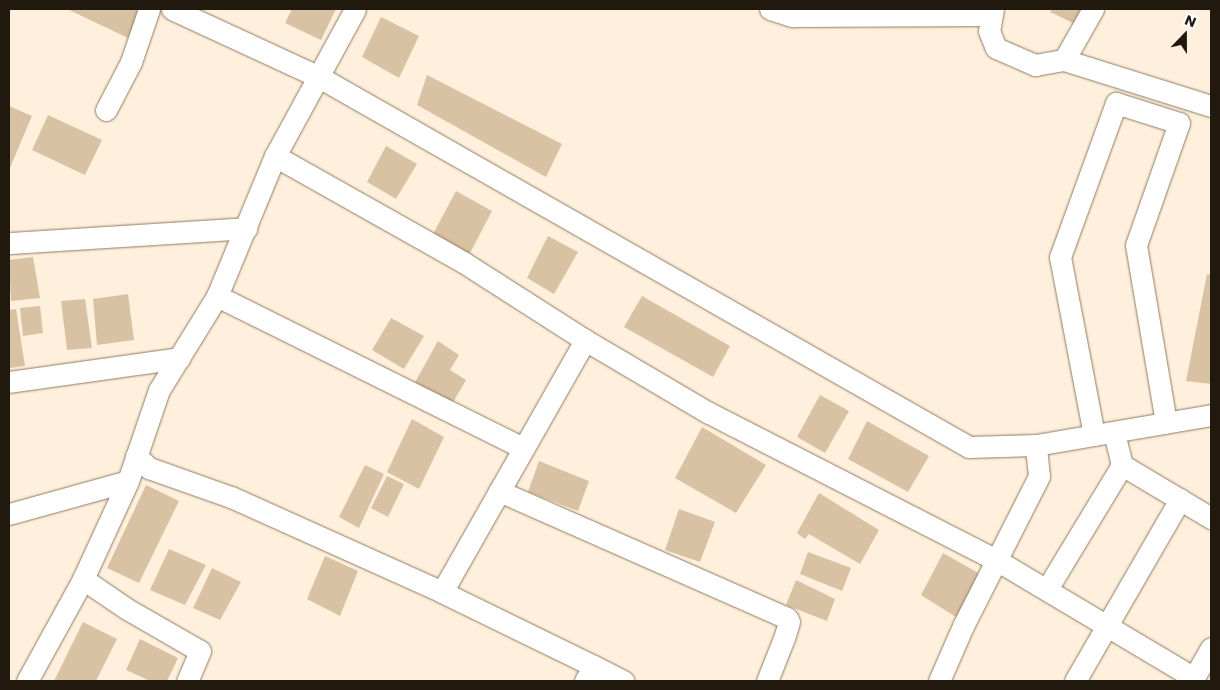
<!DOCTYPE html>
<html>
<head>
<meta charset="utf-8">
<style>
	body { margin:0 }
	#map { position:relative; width:1220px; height:690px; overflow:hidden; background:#fef0dd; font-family:Poppins,sans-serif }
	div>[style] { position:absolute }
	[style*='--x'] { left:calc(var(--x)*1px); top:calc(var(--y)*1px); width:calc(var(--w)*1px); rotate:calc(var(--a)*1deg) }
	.building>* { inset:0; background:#d8c2a3 }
	.roads { filter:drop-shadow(0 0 1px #8f7a5d) drop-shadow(0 0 1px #8f7a5d) }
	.minor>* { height:21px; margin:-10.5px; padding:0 10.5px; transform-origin:10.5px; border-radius:10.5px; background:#fff }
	span { translate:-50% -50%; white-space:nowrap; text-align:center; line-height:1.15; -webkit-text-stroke:5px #fff; paint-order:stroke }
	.frame { position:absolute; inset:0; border:10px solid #21190e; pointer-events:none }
	.north { position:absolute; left:1160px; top:10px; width:50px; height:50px; -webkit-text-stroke:4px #fff; paint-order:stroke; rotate:22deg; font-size:14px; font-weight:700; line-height:20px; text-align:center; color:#21190e }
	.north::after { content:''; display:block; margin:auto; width:18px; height:22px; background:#21190e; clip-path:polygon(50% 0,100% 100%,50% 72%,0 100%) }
</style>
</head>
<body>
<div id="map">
	<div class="building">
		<i style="clip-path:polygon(67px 9px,142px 9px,128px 38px)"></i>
		<i style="clip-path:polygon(292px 9px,336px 9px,321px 40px,285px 23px)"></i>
		<i style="clip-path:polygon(1052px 9px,1088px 9px,1079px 26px,1050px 12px)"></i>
		<i style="clip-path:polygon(381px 17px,419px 36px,399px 78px,362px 57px)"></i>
		<i style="clip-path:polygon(427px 75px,562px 144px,546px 177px,417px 105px)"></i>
		<i style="clip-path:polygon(9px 106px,32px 116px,9px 170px)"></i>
		<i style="clip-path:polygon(48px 115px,102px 140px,85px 175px,32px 150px)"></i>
		<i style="clip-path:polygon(386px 146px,417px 164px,396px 199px,367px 182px)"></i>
		<i style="clip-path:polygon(456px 191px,492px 211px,469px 255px,433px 234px)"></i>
		<i style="clip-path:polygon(548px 236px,578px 252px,554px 294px,527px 278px)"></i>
		<i style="clip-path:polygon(33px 257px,40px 298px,11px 301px,9px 260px)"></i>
		<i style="clip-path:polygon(1207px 274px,1211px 275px,1211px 384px,1186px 381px)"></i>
		<i style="clip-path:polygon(128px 294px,134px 340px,97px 345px,93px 299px)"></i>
		<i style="clip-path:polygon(642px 296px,730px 346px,713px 377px,624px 327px)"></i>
		<i style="clip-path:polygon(85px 299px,92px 348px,67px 350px,61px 301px)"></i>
		<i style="clip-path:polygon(40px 306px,43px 333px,23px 336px,20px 308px)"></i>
		<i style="clip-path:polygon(16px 309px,25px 366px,9px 368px,9px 310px)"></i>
		<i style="clip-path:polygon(391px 318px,424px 336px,404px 369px,372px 350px)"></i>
		<i style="clip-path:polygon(438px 341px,459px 355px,450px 370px,466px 380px,452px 404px,414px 384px)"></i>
		<i style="clip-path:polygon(820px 395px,849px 411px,825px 453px,797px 437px)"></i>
		<i style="clip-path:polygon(412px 419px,444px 437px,419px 489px,387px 472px)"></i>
		<i style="clip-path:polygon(867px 421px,929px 456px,908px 492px,848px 459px)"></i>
		<i style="clip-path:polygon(702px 427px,766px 465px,736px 513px,675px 478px)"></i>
		<i style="clip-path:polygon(539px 461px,589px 481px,578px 511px,528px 492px)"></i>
		<i style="clip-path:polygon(365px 465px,384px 474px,359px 528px,339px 517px)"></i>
		<i style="clip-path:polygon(387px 476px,404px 484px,388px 517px,371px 508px)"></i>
		<i style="clip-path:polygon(146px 485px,179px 501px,139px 583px,107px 568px)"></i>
		<i style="clip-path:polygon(819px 493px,879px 530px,860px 564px,809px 534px,805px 539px,797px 533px)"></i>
		<i style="clip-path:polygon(679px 509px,715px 522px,700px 562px,665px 550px)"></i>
		<i style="clip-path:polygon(169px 549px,206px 565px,185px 605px,150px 590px)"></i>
		<i style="clip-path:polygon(808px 552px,851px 568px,842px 591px,800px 574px)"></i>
		<i style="clip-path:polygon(943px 553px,980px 574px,956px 617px,921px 595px)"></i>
		<i style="clip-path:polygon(325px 556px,358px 571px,340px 616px,307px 599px)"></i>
		<i style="clip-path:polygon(212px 568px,241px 582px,220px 620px,193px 608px)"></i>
		<i style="clip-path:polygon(796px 580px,835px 599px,827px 621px,786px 605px)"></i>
		<i style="clip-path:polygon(83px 622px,117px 639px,96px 681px,54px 681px)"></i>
		<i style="clip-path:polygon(140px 639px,178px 658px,167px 681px,150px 681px,126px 670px)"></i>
	</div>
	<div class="roads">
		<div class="minor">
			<i style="--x:172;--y:9;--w:162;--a:24.8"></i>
			<i style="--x:319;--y:77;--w:748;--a:29.65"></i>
			<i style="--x:969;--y:447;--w:67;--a:-1.7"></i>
			<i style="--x:1036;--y:445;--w:178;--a:-9.7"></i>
			<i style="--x:770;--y:9;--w:23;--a:18"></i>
			<i style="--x:792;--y:16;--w:198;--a:-0.3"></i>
			<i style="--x:993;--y:9;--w:22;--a:100"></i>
			<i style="--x:989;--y:31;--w:18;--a:68"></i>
			<i style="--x:996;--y:48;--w:43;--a:23.6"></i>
			<i style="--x:1035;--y:65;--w:29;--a:-10"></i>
			<i style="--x:1064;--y:60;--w:154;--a:17.4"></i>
			<i style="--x:1064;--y:60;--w:59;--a:-60.4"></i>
			<i style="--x:106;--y:110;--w:54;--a:-62.5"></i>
			<i style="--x:131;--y:62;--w:56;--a:-71.2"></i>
			<i style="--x:275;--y:156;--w:216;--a:29.4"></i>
			<i style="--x:463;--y:262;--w:145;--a:32.6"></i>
			<i style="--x:585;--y:340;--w:144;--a:30.5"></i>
			<i style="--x:709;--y:413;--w:325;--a:27.1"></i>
			<i style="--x:998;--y:561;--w:228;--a:30.8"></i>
			<i style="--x:9;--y:243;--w:238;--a:-3.6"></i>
			<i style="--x:217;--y:296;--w:342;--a:26.4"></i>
			<i style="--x:9;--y:382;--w:172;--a:-8"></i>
			<i style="--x:1094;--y:435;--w:181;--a:-100.8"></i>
			<i style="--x:1060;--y:257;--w:164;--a:-70"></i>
			<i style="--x:1116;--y:103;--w:66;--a:17.6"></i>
			<i style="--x:1179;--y:123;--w:129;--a:109.4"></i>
			<i style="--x:1136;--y:245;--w:180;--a:80.4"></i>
			<i style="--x:136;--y:456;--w:18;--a:43"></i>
			<i style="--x:149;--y:468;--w:87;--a:19.5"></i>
			<i style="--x:231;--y:497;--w:231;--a:24.2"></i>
			<i style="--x:442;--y:592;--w:169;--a:26"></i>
			<i style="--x:1122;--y:465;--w:104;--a:30.8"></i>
			<i style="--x:499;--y:491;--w:315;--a:23.8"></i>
			<i style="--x:787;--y:618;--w:4;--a:63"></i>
			<i style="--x:789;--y:622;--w:17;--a:107"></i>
			<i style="--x:784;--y:638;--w:46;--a:111.6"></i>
			<i style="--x:9;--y:514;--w:123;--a:-15.5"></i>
			<i style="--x:83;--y:579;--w:53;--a:34.3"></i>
			<i style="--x:127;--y:609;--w:84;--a:29.9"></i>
			<i style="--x:200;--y:651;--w:33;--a:113"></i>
			<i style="--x:1047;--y:589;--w:145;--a:-58.8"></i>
			<i style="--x:1122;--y:465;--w:34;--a:-104"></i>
			<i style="--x:442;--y:592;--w:290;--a:-60.4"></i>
			<i style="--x:27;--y:681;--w:116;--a:-61.2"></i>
			<i style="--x:83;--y:579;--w:108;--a:-65.3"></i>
			<i style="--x:128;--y:481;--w:96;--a:-71.2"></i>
			<i style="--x:159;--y:390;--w:110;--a:-58.3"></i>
			<i style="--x:217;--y:296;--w:152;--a:-67.5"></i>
			<i style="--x:275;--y:156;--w:167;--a:-61.4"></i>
			<i style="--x:585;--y:681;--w:17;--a:-59"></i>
			<i style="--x:594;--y:666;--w:33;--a:27"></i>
			<i style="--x:939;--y:681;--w:60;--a:-66.4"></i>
			<i style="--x:963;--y:626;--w:168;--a:-63.1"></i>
			<i style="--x:1039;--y:476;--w:31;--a:-96"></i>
			<i style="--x:1075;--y:681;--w:210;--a:-60"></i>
			<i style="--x:1192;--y:681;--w:38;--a:-60"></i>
		</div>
	</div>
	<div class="frame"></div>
	<div class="north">N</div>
</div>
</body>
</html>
